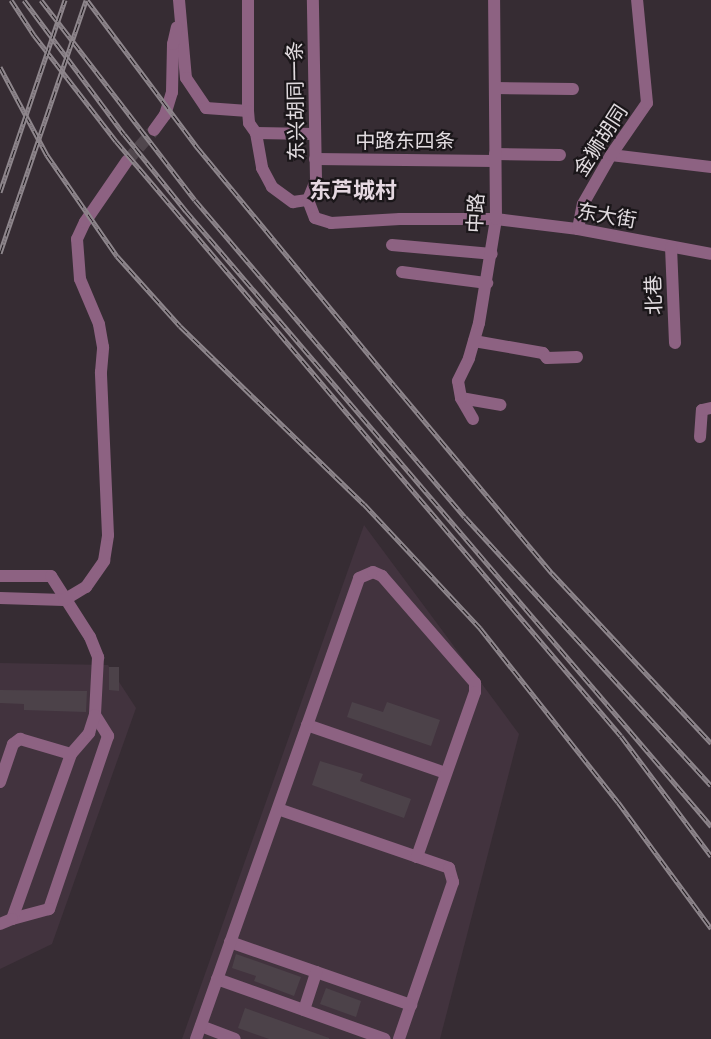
<!DOCTYPE html>
<html>
<head>
<meta charset="utf-8">
<style>
	body { margin:0 }
	#map { position:relative; width:711px; height:1039px; overflow:hidden; background:#362c33; font-family:Lato,"Noto Sans SC",sans-serif }
	div>[style] { position:absolute }
	[style*='--x'] { left:calc(var(--x)*1px); top:calc(var(--y)*1px); width:calc(var(--w)*1px); rotate:calc(var(--a)*1deg) }
	.built>* { inset:0; background:#42333e }
	.building>* { inset:0; background:#4c4249 }
	.minor-tunnel>* { height:12px; margin-top:-6px; transform-origin:0; background:repeating-linear-gradient(90deg,#50464d 0 12px,transparent 0 18px) }
	.minor>* { height:12px; margin:-6px; padding:0 6px; transform-origin:6px; border-radius:6px; background:#8d6282 }
	.rail>* { height:5px; margin-top:-2.5px; transform-origin:0; background:repeating-linear-gradient(90deg,#1a1619 0 9px,#8e868c 0 18px); box-sizing:border-box; border-block:2px solid #8e868c }
	span { translate:-50% -50%; white-space:nowrap; text-align:center; line-height:1.15; -webkit-text-stroke:4.5px #1a1619; paint-order:stroke }
	.street-label { font-size:20px; color:#e1dbdf }
	.quarter-label { font-size:22px; color:#e5d8e1; font-weight:700 }
</style>
</head>
<body>
<div id="map">
	<div class="built">
		<i style="clip-path:polygon(364px 525px,519px 734px,440px 1039px,182px 1039px)"></i>
		<i style="clip-path:polygon(0 663px,108px 665px,136px 708px,52px 944px,0 969px)"></i>
	</div>
	<div class="building">
		<i style="clip-path:polygon(109px 667px,119px 667px,119px 691px,109px 690px)"></i>
		<i style="clip-path:polygon(0 690px,87px 691px,86px 712px,24px 710px,24px 704px,0 703px)"></i>
		<i style="clip-path:polygon(352px 702px,383px 712px,387px 702px,440px 720px,431px 746px,347px 717px)"></i>
		<i style="clip-path:polygon(320px 761px,363px 774px,360px 781px,411px 799px,404px 818px,312px 785px)"></i>
		<i style="clip-path:polygon(236px 954px,301px 977px,294px 996px,254px 981px,256px 976px,232px 968px)"></i>
		<i style="clip-path:polygon(326px 988px,361px 1001px,356px 1017px,320px 1004px)"></i>
		<i style="clip-path:polygon(245px 1008px,329px 1038px,329px 1039px,269px 1039px,238px 1028px)"></i>
	</div>
	<div class="minor-tunnel">
		<i style="--x:127;--y:161;--w:41;--a:-48.9"></i>
	</div>
	<div class="minor">
		<i style="--x:179;--y:0;--w:78;--a:84.9"></i>
		<i style="--x:186;--y:78;--w:36;--a:56"></i>
		<i style="--x:206;--y:108;--w:42;--a:4.1"></i>
		<i style="--x:248;--y:0;--w:111;--a:90"></i>
		<i style="--x:248;--y:111;--w:12;--a:85"></i>
		<i style="--x:249;--y:123;--w:12;--a:55"></i>
		<i style="--x:256;--y:133;--w:36;--a:80"></i>
		<i style="--x:262;--y:168;--w:21;--a:62"></i>
		<i style="--x:272;--y:187;--w:26;--a:36"></i>
		<i style="--x:293;--y:202;--w:15;--a:-8"></i>
		<i style="--x:495;--y:88;--w:78;--a:0.7"></i>
		<i style="--x:154;--y:130;--w:19;--a:-54"></i>
		<i style="--x:165;--y:115;--w:24;--a:-73"></i>
		<i style="--x:172;--y:92;--w:48;--a:-88.8"></i>
		<i style="--x:173;--y:44;--w:17;--a:-77"></i>
		<i style="--x:256;--y:133;--w:58;--a:1"></i>
		<i style="--x:495;--y:154;--w:65;--a:0.9"></i>
		<i style="--x:611;--y:155;--w:101;--a:6.8"></i>
		<i style="--x:315;--y:159;--w:180;--a:0.6"></i>
		<i style="--x:308;--y:200;--w:19;--a:69"></i>
		<i style="--x:315;--y:218;--w:17;--a:17"></i>
		<i style="--x:331;--y:223;--w:69;--a:-3.3"></i>
		<i style="--x:400;--y:219;--w:96;--a:0"></i>
		<i style="--x:496;--y:219;--w:83;--a:7"></i>
		<i style="--x:578;--y:229;--w:135;--a:10.6"></i>
		<i style="--x:308;--y:200;--w:22;--a:-68"></i>
		<i style="--x:316;--y:180;--w:180;--a:-91"></i>
		<i style="--x:578;--y:229;--w:25;--a:-79"></i>
		<i style="--x:583;--y:204;--w:56;--a:-60.3"></i>
		<i style="--x:611;--y:155;--w:63;--a:-55.3"></i>
		<i style="--x:647;--y:103;--w:103;--a:-95.5"></i>
		<i style="--x:392;--y:245;--w:100;--a:5.1"></i>
		<i style="--x:671;--y:247;--w:96;--a:87.6"></i>
		<i style="--x:402;--y:272;--w:86;--a:7.4"></i>
		<i style="--x:474;--y:341;--w:70;--a:9.9"></i>
		<i style="--x:543;--y:353;--w:6;--a:51"></i>
		<i style="--x:547;--y:358;--w:30;--a:-2"></i>
		<i style="--x:461;--y:398;--w:40;--a:10"></i>
		<i style="--x:473;--y:419;--w:24;--a:-120"></i>
		<i style="--x:461;--y:398;--w:17;--a:-100"></i>
		<i style="--x:458;--y:381;--w:25;--a:-64"></i>
		<i style="--x:469;--y:358;--w:36;--a:-74"></i>
		<i style="--x:479;--y:323;--w:105;--a:-80.7"></i>
		<i style="--x:496;--y:219;--w:219;--a:-90.5"></i>
		<i style="--x:700;--y:437;--w:27;--a:-86"></i>
		<i style="--x:702;--y:410;--w:9;--a:-13"></i>
		<i style="--x:0;--y:576;--w:51;--a:0"></i>
		<i style="--x:51;--y:576;--w:72;--a:57.4"></i>
		<i style="--x:90;--y:637;--w:22;--a:68"></i>
		<i style="--x:98;--y:657;--w:58;--a:93"></i>
		<i style="--x:95;--y:715;--w:25;--a:58"></i>
		<i style="--x:108;--y:736;--w:183;--a:108.8"></i>
		<i style="--x:49;--y:909;--w:38;--a:165"></i>
		<i style="--x:12;--y:919;--w:175;--a:-70.3"></i>
		<i style="--x:71;--y:754;--w:28;--a:-49"></i>
		<i style="--x:89;--y:733;--w:19;--a:-72"></i>
		<i style="--x:0;--y:598;--w:64;--a:1.8"></i>
		<i style="--x:64;--y:600;--w:26;--a:-31"></i>
		<i style="--x:86;--y:587;--w:32;--a:-55"></i>
		<i style="--x:104;--y:561;--w:26;--a:-81"></i>
		<i style="--x:108;--y:535;--w:163;--a:-92.5"></i>
		<i style="--x:101;--y:372;--w:25;--a:-85"></i>
		<i style="--x:103;--y:347;--w:23;--a:-100"></i>
		<i style="--x:99;--y:324;--w:49;--a:-112.9"></i>
		<i style="--x:80;--y:279;--w:40;--a:-94.3"></i>
		<i style="--x:77;--y:239;--w:19;--a:-65"></i>
		<i style="--x:85;--y:222;--w:74;--a:-55.5"></i>
		<i style="--x:307;--y:725;--w:147;--a:19.1"></i>
		<i style="--x:0;--y:782;--w:40;--a:-71.1"></i>
		<i style="--x:13;--y:744;--w:9;--a:-36"></i>
		<i style="--x:20;--y:739;--w:53;--a:16.4"></i>
		<i style="--x:278;--y:809;--w:181;--a:19"></i>
		<i style="--x:449;--y:868;--w:15;--a:74"></i>
		<i style="--x:453;--y:882;--w:166;--a:109"></i>
		<i style="--x:0;--y:924;--w:13;--a:-23"></i>
		<i style="--x:230;--y:942;--w:192;--a:19.2"></i>
		<i style="--x:217;--y:979;--w:178;--a:19.7"></i>
		<i style="--x:304;--y:1010;--w:40;--a:-72"></i>
		<i style="--x:201;--y:1026;--w:36;--a:21"></i>
		<i style="--x:196;--y:1039;--w:489;--a:-70.5"></i>
		<i style="--x:359;--y:578;--w:15;--a:-23"></i>
		<i style="--x:373;--y:572;--w:10;--a:24"></i>
		<i style="--x:382;--y:576;--w:142;--a:49"></i>
		<i style="--x:475;--y:683;--w:9;--a:90"></i>
		<i style="--x:475;--y:692;--w:175;--a:109.4"></i>
	</div>
	<div class="rail">
		<i style="--x:11;--y:0;--w:42;--a:56.7"></i>
		<i style="--x:34;--y:35;--w:134;--a:52.3"></i>
		<i style="--x:116;--y:141;--w:780;--a:49.68"></i>
		<i style="--x:621;--y:736;--w:150;--a:53.1"></i>
		<i style="--x:24;--y:0;--w:167;--a:53.3"></i>
		<i style="--x:124;--y:134;--w:99;--a:51.2"></i>
		<i style="--x:186;--y:211;--w:809;--a:49.51"></i>
		<i style="--x:41;--y:0;--w:252;--a:52.4"></i>
		<i style="--x:195;--y:200;--w:416;--a:49.6"></i>
		<i style="--x:465;--y:517;--w:364;--a:47.5"></i>
		<i style="--x:87;--y:0;--w:184;--a:53.2"></i>
		<i style="--x:197;--y:147;--w:309;--a:50.4"></i>
		<i style="--x:394;--y:385;--w:246;--a:50"></i>
		<i style="--x:552;--y:573;--w:233;--a:46.9"></i>
		<i style="--x:0;--y:67;--w:100;--a:61.9"></i>
		<i style="--x:47;--y:155;--w:123;--a:55.3"></i>
		<i style="--x:117;--y:256;--w:94;--a:48"></i>
		<i style="--x:180;--y:326;--w:256;--a:44.1"></i>
		<i style="--x:364;--y:504;--w:170;--a:46.9"></i>
		<i style="--x:480;--y:628;--w:222;--a:51.6"></i>
		<i style="--x:618;--y:802;--w:157;--a:53.6"></i>
		<i style="--x:0;--y:192;--w:203;--a:-71.3"></i>
		<i style="--x:0;--y:253;--w:267;--a:-71.2"></i>
	</div>
	<div class="street-label">
		<span style="left:295px;top:101px;rotate:-91deg">东兴胡同一条</span>
		<span style="left:405px;top:140px">中路东四条</span>
		<span style="left:600px;top:140px;rotate:-57deg">金狮胡同</span>
		<span style="left:475px;top:213px;rotate:-87deg">中路</span>
		<span style="left:607px;top:215px;rotate:10deg">东大街</span>
		<span style="left:653px;top:295px;rotate:-92deg">北巷</span>
	</div>
	<div class="quarter-label">
		<span style="left:353px;top:190px">东芦城村</span>
	</div>
</div>
</body>
</html>
